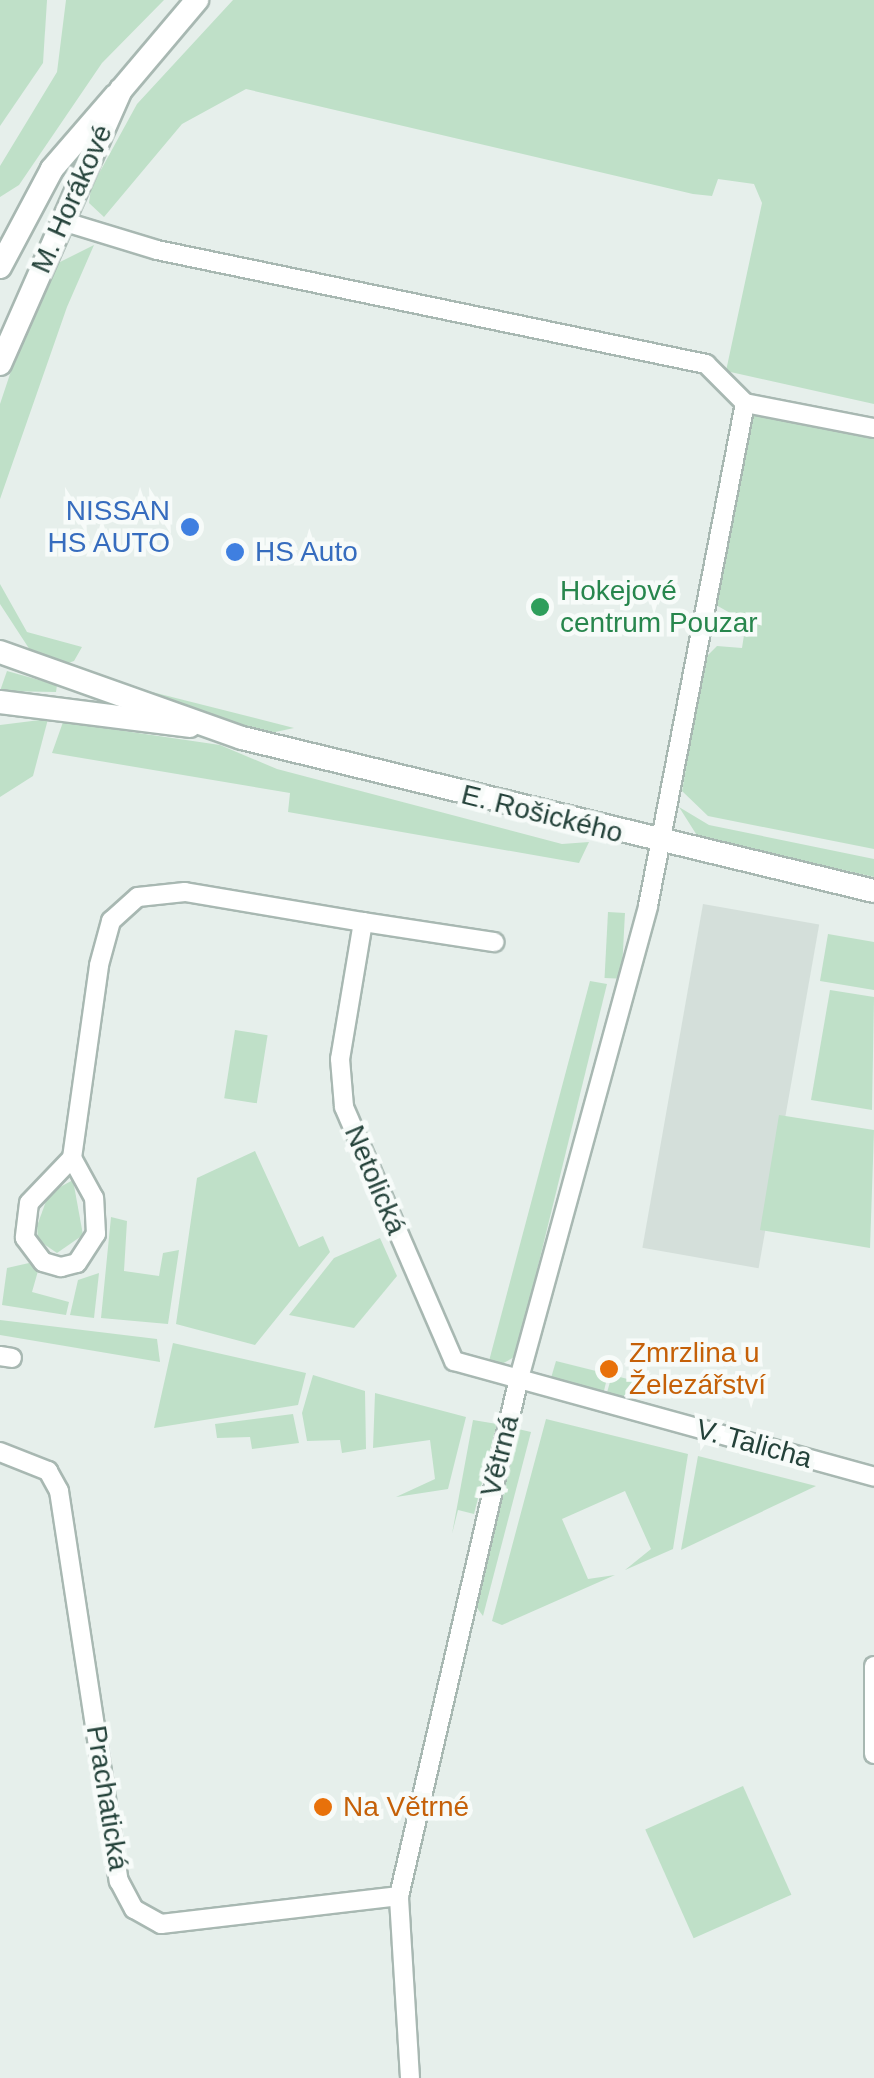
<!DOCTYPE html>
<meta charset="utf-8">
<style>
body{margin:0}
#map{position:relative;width:874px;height:2078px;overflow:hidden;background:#e6efeb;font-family:Arial,sans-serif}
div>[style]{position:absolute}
.built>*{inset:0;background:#d4dfda;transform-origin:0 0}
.green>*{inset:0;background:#bfe0c8;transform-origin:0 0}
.roads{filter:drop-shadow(2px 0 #a8b8b2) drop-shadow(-2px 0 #a8b8b2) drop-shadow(0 2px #a8b8b2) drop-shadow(0 -2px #a8b8b2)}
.minor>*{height:18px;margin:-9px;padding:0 9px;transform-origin:9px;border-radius:9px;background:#fff}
.tertiary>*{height:22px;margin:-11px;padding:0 11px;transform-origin:11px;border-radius:11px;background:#fff}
.dots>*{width:28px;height:28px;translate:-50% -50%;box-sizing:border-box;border:5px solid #f7fbf9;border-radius:50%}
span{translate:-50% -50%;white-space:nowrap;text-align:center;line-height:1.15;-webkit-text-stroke:9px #f7fbf9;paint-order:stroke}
.street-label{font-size:28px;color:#24423a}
.shop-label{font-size:28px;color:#366cbe}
.right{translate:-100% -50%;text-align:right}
.left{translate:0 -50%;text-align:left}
.leisure-label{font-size:28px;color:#27864d}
.food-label{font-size:28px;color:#c56008}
</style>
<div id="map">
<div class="built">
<i style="left:703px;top:904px;width:118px;height:349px;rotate:10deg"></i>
</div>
<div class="green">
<i style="clip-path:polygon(0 0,47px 0,43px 63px,0 126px)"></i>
<i style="clip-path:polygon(66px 0,164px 0,102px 63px,19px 185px,0 197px,0 166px,57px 72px)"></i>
<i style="clip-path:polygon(233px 0,874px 0,874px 404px,726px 371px,762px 203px,754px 184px,718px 179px,712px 196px,693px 194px,246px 89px,182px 124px,104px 217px,89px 203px,91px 188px,137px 104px)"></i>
<i style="clip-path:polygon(94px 245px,67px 307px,0 499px,0 404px,15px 359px,56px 264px)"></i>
<i style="clip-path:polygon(760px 412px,874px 436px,874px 849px,708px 816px,682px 791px,705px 658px,717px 646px,742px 648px,746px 622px,716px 605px,712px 589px,747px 418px)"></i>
<i style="clip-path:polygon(0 584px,27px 632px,82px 647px,74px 661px,60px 666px,30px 650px,0 604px)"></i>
<i style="clip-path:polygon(7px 671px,57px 685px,56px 692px,0 691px)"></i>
<i style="clip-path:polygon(139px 690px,144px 690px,294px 728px,266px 734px)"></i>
<i style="clip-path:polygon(48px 719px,33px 776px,0 797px,0 725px)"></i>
<i style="clip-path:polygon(63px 722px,220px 745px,277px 769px,562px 844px,589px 842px,579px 863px,288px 812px,290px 793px,52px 753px)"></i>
<i style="clip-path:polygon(679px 807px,709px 825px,874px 859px,874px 877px,698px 837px)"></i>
<i style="left:608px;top:912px;width:17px;height:66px;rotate:3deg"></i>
<i style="clip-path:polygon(828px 934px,874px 942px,874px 990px,820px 981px)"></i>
<i style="clip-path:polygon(590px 981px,607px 984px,516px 1356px,500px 1365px,489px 1361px)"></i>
<i style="clip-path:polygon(830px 990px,874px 997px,872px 1110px,811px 1100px)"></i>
<i style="left:235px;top:1030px;width:33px;height:69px;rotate:9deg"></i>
<i style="clip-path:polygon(779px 1115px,874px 1130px,870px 1248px,760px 1230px)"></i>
<i style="clip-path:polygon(255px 1151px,299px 1247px,323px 1236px,330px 1252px,255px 1345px,176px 1324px,197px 1178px)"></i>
<i style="clip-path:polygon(73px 1180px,83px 1235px,57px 1253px,38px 1240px,37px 1226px,49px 1193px)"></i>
<i style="clip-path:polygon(111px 1217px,127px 1221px,124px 1271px,159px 1276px,163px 1253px,179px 1250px,168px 1324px,101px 1318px)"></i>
<i style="clip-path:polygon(380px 1238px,397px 1276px,354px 1328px,289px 1315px,334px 1258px)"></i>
<i style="clip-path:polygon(29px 1263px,38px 1271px,32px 1292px,69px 1302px,66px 1315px,2px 1305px,7px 1268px)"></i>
<i style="clip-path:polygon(99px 1273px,94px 1318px,70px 1315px,78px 1280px)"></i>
<i style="clip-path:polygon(0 1320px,157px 1339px,160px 1362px,0 1335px)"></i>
<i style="clip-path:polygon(173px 1343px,306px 1373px,298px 1405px,154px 1428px)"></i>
<i style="clip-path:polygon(556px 1361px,608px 1374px,603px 1395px,551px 1378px)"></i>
<i style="clip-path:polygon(313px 1375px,365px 1391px,366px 1449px,342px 1453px,340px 1440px,307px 1441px,302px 1413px)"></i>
<i style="clip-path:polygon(612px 1375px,651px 1385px,631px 1400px,606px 1396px)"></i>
<i style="clip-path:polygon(375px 1393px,466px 1417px,448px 1489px,396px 1497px,435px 1479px,430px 1440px,373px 1448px)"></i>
<i style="clip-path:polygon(293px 1414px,299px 1443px,252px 1449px,250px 1437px,217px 1438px,215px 1424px)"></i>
<i style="clip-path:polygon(546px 1419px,688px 1454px,673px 1549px,625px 1570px,651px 1549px,625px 1491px,562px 1519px,588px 1579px,615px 1575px,502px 1625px,492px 1621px)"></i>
<i style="clip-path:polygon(473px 1420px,497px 1424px,474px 1514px,458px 1510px,452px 1534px)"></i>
<i style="clip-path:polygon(518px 1429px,531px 1432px,483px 1616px,474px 1604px)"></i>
<i style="clip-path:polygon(698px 1456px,816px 1486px,681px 1550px)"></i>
<i style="left:743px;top:1786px;width:119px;height:107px;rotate:66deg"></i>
</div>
<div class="roads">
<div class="minor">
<i style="left:62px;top:221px;width:99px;rotate:17deg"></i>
<i style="left:157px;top:250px;width:561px;rotate:11.73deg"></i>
<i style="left:706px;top:364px;width:55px;rotate:45deg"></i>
<i style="left:745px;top:403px;width:131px;rotate:11deg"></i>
<i style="left:363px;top:922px;width:133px;rotate:8.7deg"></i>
<i style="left:72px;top:1158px;width:62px;rotate:133.7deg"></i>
<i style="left:29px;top:1203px;width:35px;rotate:97deg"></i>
<i style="left:25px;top:1238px;width:30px;rotate:53deg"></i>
<i style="left:43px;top:1262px;width:19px;rotate:16deg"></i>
<i style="left:61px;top:1267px;width:16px;rotate:-14deg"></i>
<i style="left:77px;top:1263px;width:35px;rotate:-57deg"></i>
<i style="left:96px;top:1234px;width:36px;rotate:-93deg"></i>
<i style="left:94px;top:1198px;width:46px;rotate:-118.8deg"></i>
<i style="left:72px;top:1158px;width:195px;rotate:-82deg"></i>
<i style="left:99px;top:965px;width:46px;rotate:-74.7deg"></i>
<i style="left:111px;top:921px;width:36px;rotate:-42deg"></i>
<i style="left:138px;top:897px;width:47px;rotate:-6.1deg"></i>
<i style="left:185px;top:892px;width:181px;rotate:9.6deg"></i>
<i style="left:363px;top:922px;width:139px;rotate:99.5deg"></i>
<i style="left:340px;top:1059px;width:48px;rotate:85.2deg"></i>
<i style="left:344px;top:1107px;width:277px;rotate:66.6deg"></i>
<i style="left:454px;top:1361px;width:436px;rotate:15.4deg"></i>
<i style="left:0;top:1356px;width:12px;rotate:9deg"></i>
<i style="left:0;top:1452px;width:52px;rotate:21.6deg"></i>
<i style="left:48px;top:1471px;width:23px;rotate:61deg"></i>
<i style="left:59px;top:1491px;width:395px;rotate:81.3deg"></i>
<i style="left:119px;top:1881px;width:32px;rotate:62deg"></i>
<i style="left:134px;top:1909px;width:31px;rotate:29deg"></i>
<i style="left:161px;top:1924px;width:240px;rotate:-6.7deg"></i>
<i style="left:874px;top:1666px;width:88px;rotate:90deg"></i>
<i style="left:410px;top:2078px;width:182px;rotate:-93.5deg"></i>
<i style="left:399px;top:1896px;width:528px;rotate:-76.96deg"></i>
<i style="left:518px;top:1382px;width:493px;rotate:-74.7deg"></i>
<i style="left:648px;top:906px;width:512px;rotate:-79.08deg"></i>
</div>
<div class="tertiary">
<i style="left:0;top:267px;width:111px;rotate:-62deg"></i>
<i style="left:52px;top:169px;width:96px;rotate:-49.2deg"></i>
<i style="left:0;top:364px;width:300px;rotate:-66.2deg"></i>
<i style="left:121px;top:90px;width:118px;rotate:-49.8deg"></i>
<i style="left:0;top:652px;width:257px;rotate:19.6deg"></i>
<i style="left:242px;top:738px;width:650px;rotate:13.61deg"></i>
<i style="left:0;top:702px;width:191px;rotate:7.2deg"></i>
</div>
</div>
<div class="dots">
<i style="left:190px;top:527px;background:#3f7fe0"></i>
<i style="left:235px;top:552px;background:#3f7fe0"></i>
<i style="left:540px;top:607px;background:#2e9e5b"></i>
<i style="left:609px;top:1369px;background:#e8710a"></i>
<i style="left:323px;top:1807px;background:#e8710a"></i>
</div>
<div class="street-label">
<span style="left:72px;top:199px;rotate:-66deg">M. Horákové</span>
<span style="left:542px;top:814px;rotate:14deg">E. Rošického</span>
<span style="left:375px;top:1180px;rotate:67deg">Netolická</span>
<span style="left:754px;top:1444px;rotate:15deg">V. Talicha</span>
<span style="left:500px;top:1456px;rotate:-76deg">Větrná</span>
<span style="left:107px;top:1798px;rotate:81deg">Prachatická</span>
</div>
<div class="shop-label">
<span class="right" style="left:170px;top:527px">NISSAN<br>HS AUTO</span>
<span class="left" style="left:255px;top:552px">HS Auto</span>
</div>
<div class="leisure-label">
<span class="left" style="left:560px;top:607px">Hokejové<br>centrum Pouzar</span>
</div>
<div class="food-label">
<span class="left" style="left:629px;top:1369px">Zmrzlina u<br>Železářství</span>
<span class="left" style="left:343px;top:1807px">Na Větrné</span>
</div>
</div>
